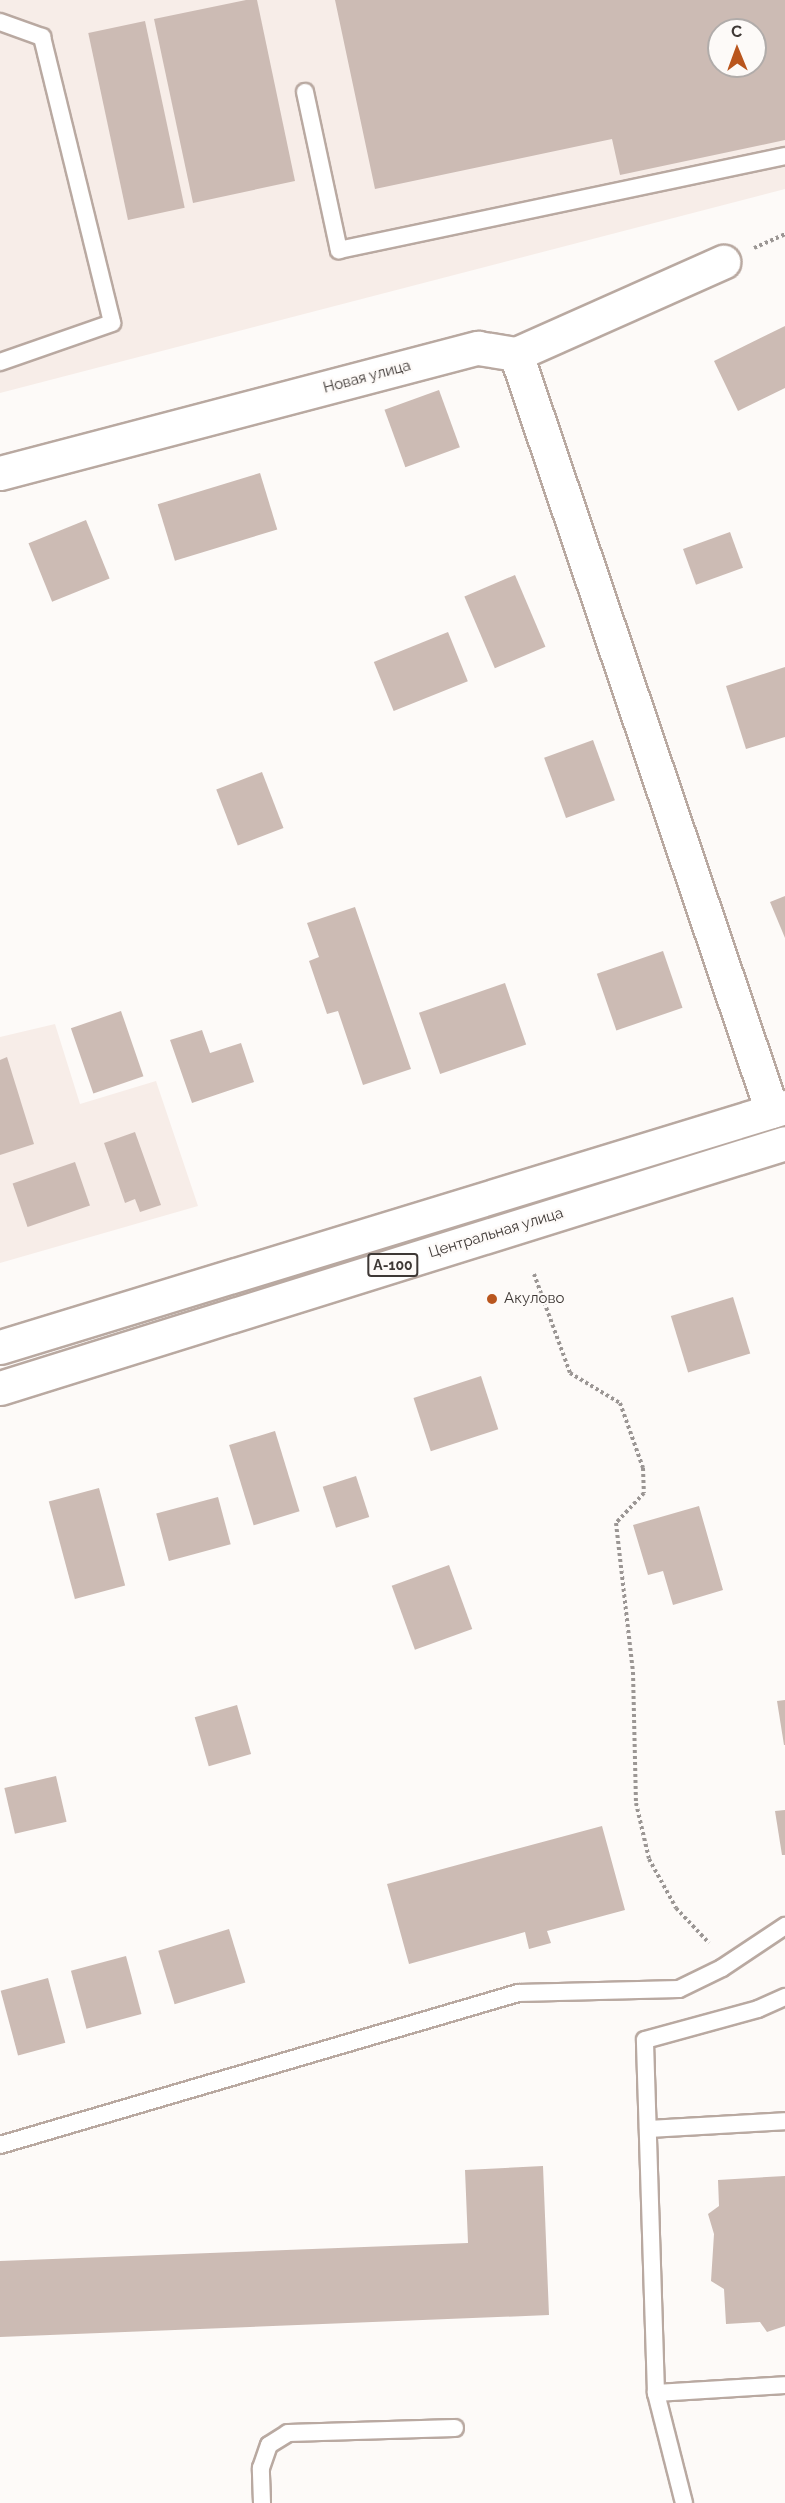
<!DOCTYPE html>
<meta charset="utf-8">
<style>
body{margin:0}
#map{position:relative;width:785px;height:2503px;overflow:hidden;background:#fdfaf8;font-family:Raleway,sans-serif}
div>[style]{position:absolute}
.built>*{inset:0;background:#f7ede8}
.building>*{inset:0;background:#ccbbb4;transform-origin:0 0}
.path>*{height:4px;margin-top:-2px;transform-origin:0;background:repeating-linear-gradient(90deg,#9b9694 0 3px,transparent 0 6px)}
.roads{filter:drop-shadow(2px 0 #b9a9a1) drop-shadow(-2px 0 #b9a9a1) drop-shadow(0 2px #b9a9a1) drop-shadow(0 -2px #b9a9a1)}
.service>*{height:16px;margin:-8px;padding:0 8px;transform-origin:8px;border-radius:8px;background:#fff}
.minor>*{height:33px;margin:-16.5px;padding:0 16.5px;transform-origin:16.5px;border-radius:16.5px;background:#fff}
.primary>*{height:33px;margin:-16.5px;padding:0 16.5px;transform-origin:16.5px;border-radius:16.5px;background:#fff}
.dots>*{width:16px;height:16px;translate:-50% -50%;box-sizing:border-box;border:3px solid #fdfaf8;border-radius:50%}
span{translate:-50% -50%;white-space:nowrap;text-align:center;line-height:1.15;-webkit-text-stroke:4.5px #fdfaf8;paint-order:stroke}
.shield-label span{padding:2px 4px;background:#fdfaf8;border:2px solid;border-radius:4px;-webkit-text-stroke-width:0}
.shield-label{font-size:14px;color:#3e3835;font-weight:700}
.street-label{font-size:15px;color:#3e3835}
.poi-label{font-size:15px;color:#3e3835}
.left{translate:0 -50%;text-align:left}
.north{position:absolute;left:707px;top:18px;width:60px;height:60px;box-sizing:border-box;background:#fdfaf8;border:2px solid #b1acaa;border-radius:50%;rotate:359deg;font-size:16px;font-weight:700;line-height:24px;text-align:center;color:#3e3835}
.north::after{content:'';display:block;margin:auto;width:21px;height:27px;background:#b9561e;clip-path:polygon(50% 0,100% 100%,50% 72%,0 100%)}
</style>
<div id="map">
<div class="built">
<i style="clip-path:polygon(evenodd,0 0,785px 0,785px 189px,0 393px,0 0,719px 30px,755px 30px,755px 66px,719px 66px,719px 30px)"></i>
<i style="clip-path:polygon(55px 1024px,80px 1104px,156px 1081px,198px 1206px,0 1263px,0 1037px)"></i>
</div>
<div class="building">
<i style="clip-path:polygon(246px 0,257px 0,295px 181px,193px 203px,154px 19px)"></i>
<i style="clip-path:polygon(evenodd,335px 0,785px 0,785px 140px,620px 175px,612px 139px,375px 189px,335px 0,719px 30px,755px 30px,755px 66px,719px 66px,719px 30px)"></i>
<i style="left:145px;top:21px;width:191px;height:58px;rotate:78deg"></i>
<i style="clip-path:polygon(785px 326px,785px 388px,738px 411px,714px 361px)"></i>
<i style="left:439px;top:390px;width:61px;height:58px;rotate:70deg"></i>
<i style="left:260px;top:473px;width:59px;height:107px;rotate:73deg"></i>
<i style="left:86px;top:520px;width:63px;height:62px;rotate:68deg"></i>
<i style="left:730px;top:532px;width:38px;height:50px;rotate:70deg"></i>
<i style="left:515px;top:575px;width:78px;height:55px;rotate:67deg"></i>
<i style="left:448px;top:632px;width:53px;height:80px;rotate:68deg"></i>
<i style="clip-path:polygon(785px 667px,785px 737px,746px 749px,726px 686px)"></i>
<i style="left:593px;top:740px;width:64px;height:52px;rotate:70deg"></i>
<i style="left:262px;top:772px;width:60px;height:49px;rotate:69deg"></i>
<i style="clip-path:polygon(785px 896px,785px 938px,770px 902px)"></i>
<i style="clip-path:polygon(355px 907px,411px 1069px,363px 1085px,338px 1011px,327px 1014px,309px 961px,319px 957px,307px 923px)"></i>
<i style="left:663px;top:951px;width:60px;height:70px;rotate:71deg"></i>
<i style="left:505px;top:983px;width:65px;height:91px;rotate:71deg"></i>
<i style="left:121px;top:1011px;width:69px;height:53px;rotate:71deg"></i>
<i style="clip-path:polygon(202px 1030px,210px 1053px,241px 1043px,254px 1082px,192px 1103px,170px 1040px)"></i>
<i style="clip-path:polygon(7px 1057px,34px 1144px,0 1155px,0 1060px)"></i>
<i style="clip-path:polygon(135px 1132px,161px 1205px,140px 1212px,135px 1199px,125px 1203px,104px 1143px)"></i>
<i style="left:75px;top:1162px;width:46px;height:66px;rotate:71deg"></i>
<i style="left:733px;top:1297px;width:59px;height:65px;rotate:73deg"></i>
<i style="left:481px;top:1376px;width:56px;height:71px;rotate:72deg"></i>
<i style="left:275px;top:1431px;width:84px;height:48px;rotate:73deg"></i>
<i style="left:356px;top:1476px;width:43px;height:35px;rotate:72deg"></i>
<i style="left:99px;top:1488px;width:101px;height:52px;rotate:75deg"></i>
<i style="left:218px;top:1497px;width:49px;height:64px;rotate:75deg"></i>
<i style="clip-path:polygon(699px 1506px,723px 1590px,673px 1605px,663px 1571px,648px 1575px,633px 1525px)"></i>
<i style="left:449px;top:1565px;width:68px;height:61px;rotate:70deg"></i>
<i style="clip-path:polygon(785px 1700px,785px 1745px,784px 1745px,777px 1701px)"></i>
<i style="left:237px;top:1705px;width:51px;height:44px;rotate:74deg"></i>
<i style="left:56px;top:1776px;width:47px;height:53px;rotate:77deg"></i>
<i style="clip-path:polygon(785px 1810px,785px 1855px,782px 1855px,775px 1811px)"></i>
<i style="clip-path:polygon(602px 1826px,625px 1910px,547px 1931px,551px 1943px,529px 1949px,525px 1932px,409px 1964px,387px 1884px)"></i>
<i style="left:229px;top:1929px;width:56px;height:74px;rotate:73deg"></i>
<i style="left:126px;top:1956px;width:60px;height:57px;rotate:75deg"></i>
<i style="left:48px;top:1978px;width:67px;height:49px;rotate:75deg"></i>
<i style="clip-path:polygon(543px 2166px,549px 2315px,0 2337px,0 2261px,468px 2243px,465px 2170px)"></i>
<i style="clip-path:polygon(785px 2176px,785px 2326px,767px 2332px,760px 2322px,726px 2324px,724px 2289px,711px 2281px,714px 2234px,708px 2214px,719px 2206px,718px 2180px)"></i>
</div>
<div class="path">
<i style="left:754px;top:248px;width:34px;rotate:-24deg"></i>
<i style="left:534px;top:1274px;width:105px;rotate:70deg"></i>
<i style="left:570px;top:1373px;width:58px;rotate:31deg"></i>
<i style="left:620px;top:1403px;width:69px;rotate:70.5deg"></i>
<i style="left:643px;top:1468px;width:25px;rotate:88deg"></i>
<i style="left:644px;top:1493px;width:41px;rotate:133deg"></i>
<i style="left:616px;top:1523px;width:150px;rotate:83.5deg"></i>
<i style="left:633px;top:1672px;width:131px;rotate:88.7deg"></i>
<i style="left:636px;top:1803px;width:57px;rotate:76.9deg"></i>
<i style="left:649px;top:1859px;width:56px;rotate:61.1deg"></i>
<i style="left:676px;top:1908px;width:48px;rotate:46.7deg"></i>
</div>
<div class="roads">
<div class="service">
<i style="left:0;top:22px;width:45px;rotate:19.7deg"></i>
<i style="left:42px;top:37px;width:294px;rotate:76.2deg"></i>
<i style="left:112px;top:323px;width:119px;rotate:160.8deg"></i>
<i style="left:305px;top:92px;width:162px;rotate:77.9deg"></i>
<i style="left:339px;top:250px;width:456px;rotate:-11.9deg"></i>
<i style="left:648px;top:2129px;width:137px;rotate:-3.3deg"></i>
<i style="left:0;top:2145px;width:540px;rotate:-16.35deg"></i>
<i style="left:518px;top:1993px;width:161px;rotate:-1.4deg"></i>
<i style="left:679px;top:1989px;width:48px;rotate:-26deg"></i>
<i style="left:722px;top:1968px;width:76px;rotate:-33.7deg"></i>
<i style="left:656px;top:2393px;width:129px;rotate:-3.5deg"></i>
<i style="left:262px;top:2503px;width:35px;rotate:-92deg"></i>
<i style="left:261px;top:2468px;width:24px;rotate:-71deg"></i>
<i style="left:269px;top:2445px;width:22px;rotate:-32deg"></i>
<i style="left:288px;top:2433px;width:167px;rotate:-1.7deg"></i>
<i style="left:684px;top:2503px;width:114px;rotate:-104.3deg"></i>
<i style="left:656px;top:2393px;width:353px;rotate:-91.8deg"></i>
<i style="left:645px;top:2040px;width:117px;rotate:-15.3deg"></i>
<i style="left:758px;top:2009px;width:30px;rotate:-24deg"></i>
</div>
<div class="minor">
<i style="left:516px;top:354px;width:799px;rotate:71.32deg"></i>
<i style="left:0;top:473px;width:494px;rotate:-14.7deg"></i>
<i style="left:478px;top:348px;width:38px;rotate:9deg"></i>
<i style="left:516px;top:354px;width:227px;rotate:-24deg"></i>
</div>
<div class="primary">
<i style="left:0;top:1347px;width:821px;rotate:-17deg"></i>
<i style="left:0;top:1388px;width:822px;rotate:-17.33deg"></i>
</div>
</div>
<div class="dots">
<i style="left:492px;top:1299px;background:#b9561e"></i>
</div>
<div class="shield-label">
<span style="left:393px;top:1265px">А-100</span>
</div>
<div class="street-label">
<span style="left:367px;top:377px;rotate:-15deg">Новая улица</span>
<span style="left:496px;top:1233px;rotate:-17deg">Центральная улица</span>
</div>
<div class="poi-label">
<span class="left" style="left:504px;top:1299px">Акулово</span>
</div>
<div class="north">С</div>
</div>
